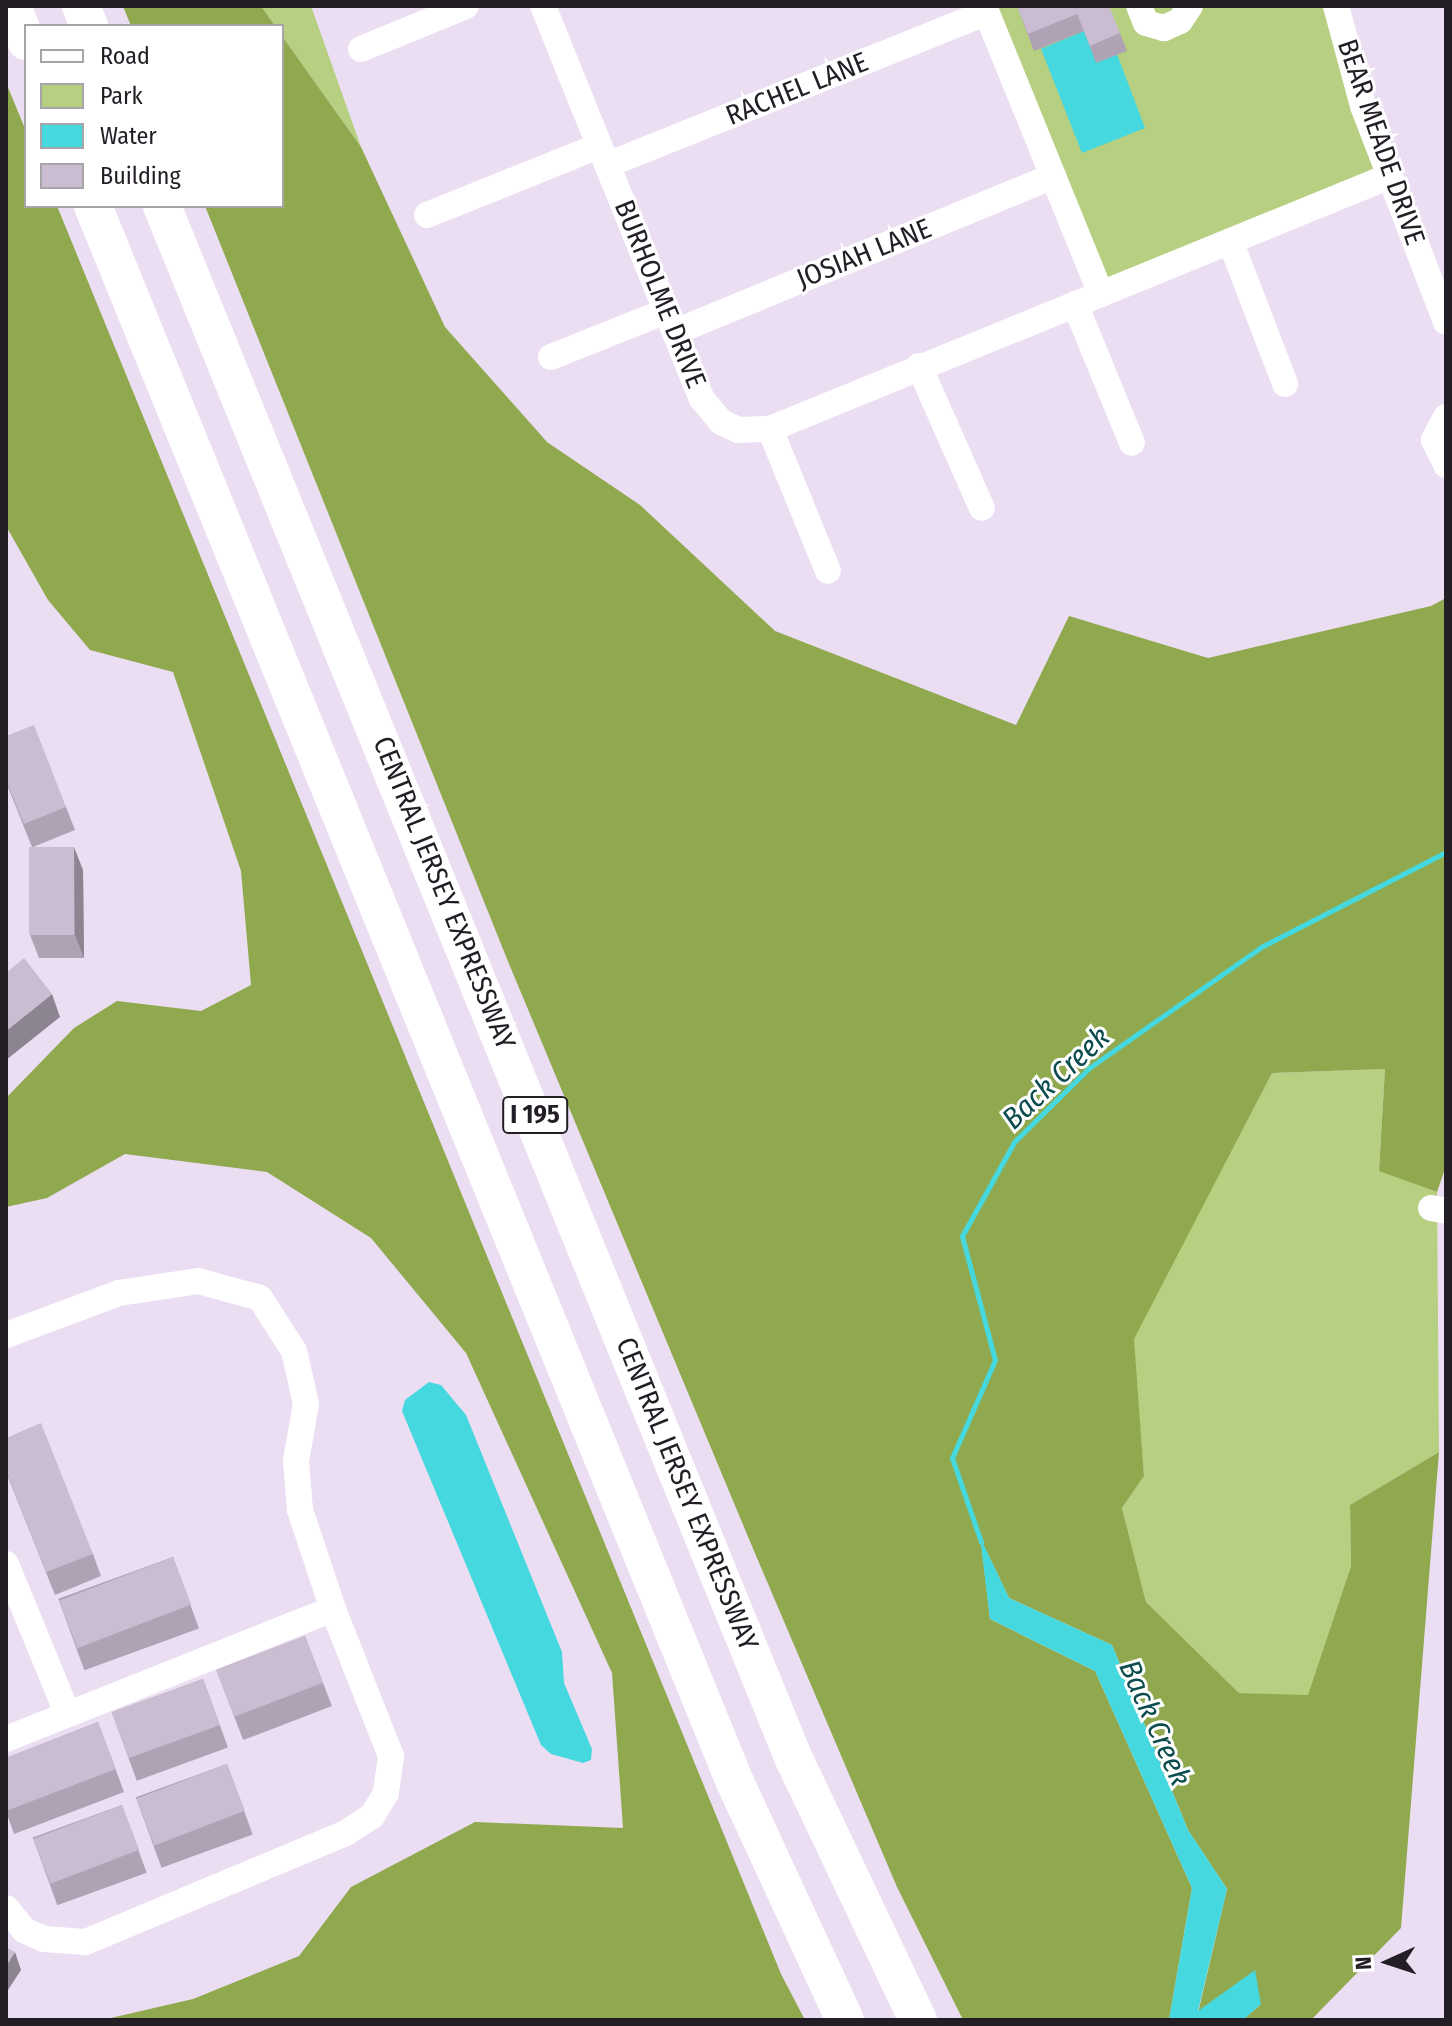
<!DOCTYPE html>
<style>
body{margin:0}
#map{position:relative;width:1452px;height:2026px;overflow:hidden;background:#ebddf2;font-family:"Fira Sans Condensed",sans-serif}
div>[style]{position:absolute}
.green>*{inset:0;background:#b7cf81}
.forest>*{inset:0;background:#90a94f}
.water>*{inset:0;background:#46d8df}
.stream>*{height:5px;margin:-2.5px;padding:0 2.5px;transform-origin:2.5px;border-radius:2.5px;background:#46d8df}
.minor>*{height:26px;margin:-13px;padding:0 13px;transform-origin:13px;border-radius:13px;background:#fff}
.highway>*{height:38px;margin:-19px;padding:0 19px;transform-origin:19px;border-radius:19px;background:#fff}
.wall>*{inset:0;background:#aea2b4;transform-origin:0 0}
.shaded-wall>*{inset:0;background:#8d8492}
.building>*{inset:0;background:#cabcd1;transform-origin:0 0}
span{translate:-50% -50%;white-space:nowrap;text-align:center;line-height:1.15;-webkit-text-stroke:6px #fff;paint-order:stroke}
.shield-label span{padding:2px 6px;background:#fff;border:2px solid;border-radius:6px;-webkit-text-stroke-width:0}
.shield-label{font-size:26px;color:#231e26;font-weight:700}
.street-label{font-size:28px;color:#231e26}
.water-label{font-size:30px;color:#0c4c4f;font-style:italic}
.frame{position:absolute;inset:0;border:8px solid #231e26;pointer-events:none}
.legend{position:absolute;left:24px;top:24px;width:260px;height:184px;box-sizing:border-box;background:#fff;border:2px solid #a7a5a8;margin:0;padding:10px 14px;list-style:none;font-size:24px;color:#231e26}
.legend li{display:flex;align-items:center;gap:16px;height:40px}
.legend b{width:40px;border:2px solid #a7a5a8}
.north{position:absolute;left:1348px;top:1922px;width:80px;height:80px;-webkit-text-stroke:6px #fff;paint-order:stroke;rotate:267deg;font-size:22px;font-weight:700;line-height:32px;text-align:center;color:#231e26}
.north::after{content:'';display:block;margin:auto;width:28px;height:36px;background:#231e26;clip-path:polygon(50% 0,100% 100%,50% 72%,0 100%)}
</style>
<div id="map">
<div class="green">
<i style="clip-path:polygon(261px 6px,311px 6px,361px 147px,282px 36px,282px 26px,275px 26px)"></i>
<i style="clip-path:polygon(983px 6px,1344px 6px,1390px 176px,1101px 294px)"></i>
<i style="clip-path:polygon(1385px 1069px,1379px 1170px,1437px 1192px,1439px 1452px,1350px 1505px,1351px 1566px,1308px 1696px,1239px 1693px,1146px 1602px,1122px 1508px,1144px 1476px,1133px 1339px,1272px 1073px)"></i>
</div>
<div class="forest">
<i style="clip-path:polygon(123px 6px,261px 6px,275px 26px,131px 26px)"></i>
<i style="clip-path:polygon(282px 36px,361px 147px,445px 327px,547px 442px,640px 505px,775px 631px,1016px 725px,1069px 616px,1208px 658px,1431px 606px,1446px 598px,1446px 1166px,1437px 1192px,1379px 1171px,1385px 1069px,1272px 1073px,1134px 1339px,1144px 1476px,1122px 1508px,1146px 1602px,1239px 1693px,1308px 1695px,1351px 1566px,1350px 1505px,1439px 1452px,1401px 1928px,1311px 2020px,1243px 2020px,1261px 2004px,1198px 2013px,1227px 1889px,1188px 1830px,1112px 1645px,1009px 1598px,981px 1540px,990px 1619px,1095px 1671px,1192px 1888px,1169px 2020px,963px 2020px,897px 1887px,754px 1551px,507px 959px,205px 206px,282px 206px)"></i>
<i style="clip-path:polygon(7px 85px,26px 131px,26px 206px,57px 206px,781px 1974px,805px 2020px,102px 2020px,193px 1999px,299px 1956px,351px 1887px,475px 1822px,623px 1828px,612px 1673px,466px 1353px,371px 1238px,267px 1172px,125px 1154px,47px 1198px,6px 1207px,6px 1098px,74px 1028px,117px 1001px,201px 1011px,251px 985px,241px 871px,173px 672px,90px 650px,48px 600px,6px 526px)"></i>
</div>
<div class="water">
<i style="clip-path:polygon(1084px 31px,1117px 54px,1145px 128px,1082px 153px,1041px 49px)"></i>
<i style="clip-path:polygon(429px 1382px,441px 1385px,466px 1415px,562px 1652px,564px 1683px,592px 1749px,591px 1760px,583px 1763px,551px 1754px,541px 1745px,402px 1411px,405px 1400px)"></i>
<i style="clip-path:polygon(980px 1537px,1009px 1598px,1112px 1645px,1188px 1830px,1227px 1889px,1198px 2011px,1255px 1970px,1261px 2004px,1243px 2020px,1169px 2020px,1192px 1888px,1095px 1671px,990px 1619px)"></i>
</div>
<div class="stream">
<i style="left:981px;top:1542px;width:89px;rotate:-109deg"></i>
<i style="left:952px;top:1458px;width:107px;rotate:-66.3deg"></i>
<i style="left:995px;top:1360px;width:128px;rotate:-104.9deg"></i>
<i style="left:962px;top:1236px;width:107px;rotate:-61deg"></i>
<i style="left:1014px;top:1142px;width:105px;rotate:-44.6deg"></i>
<i style="left:1089px;top:1068px;width:210px;rotate:-35.1deg"></i>
<i style="left:1261px;top:947px;width:208px;rotate:-27.2deg"></i>
</div>
<div class="minor">
<i style="left:543px;top:6px;width:424px;rotate:68deg"></i>
<i style="left:702px;top:399px;width:30px;rotate:50deg"></i>
<i style="left:721px;top:422px;width:19px;rotate:25deg"></i>
<i style="left:738px;top:430px;width:32px;rotate:-2deg"></i>
<i style="left:770px;top:429px;width:670px;rotate:-22.2deg"></i>
<i style="left:984px;top:6px;width:311px;rotate:67.9deg"></i>
<i style="left:1139px;top:6px;width:18px;rotate:68deg"></i>
<i style="left:1146px;top:23px;width:19px;rotate:16deg"></i>
<i style="left:1164px;top:28px;width:17px;rotate:-24deg"></i>
<i style="left:1180px;top:21px;width:18px;rotate:-56deg"></i>
<i style="left:1336px;top:6px;width:104px;rotate:74.9deg"></i>
<i style="left:1363px;top:106px;width:231px;rotate:69deg"></i>
<i style="left:361px;top:49px;width:113px;rotate:-22.3deg"></i>
<i style="left:607px;top:165px;width:408px;rotate:-21.9deg"></i>
<i style="left:427px;top:215px;width:185px;rotate:-21.9deg"></i>
<i style="left:1231px;top:243px;width:151px;rotate:69deg"></i>
<i style="left:1075px;top:304px;width:150px;rotate:67.7deg"></i>
<i style="left:675px;top:332px;width:409px;rotate:-22.4deg"></i>
<i style="left:551px;top:357px;width:124px;rotate:-21.8deg"></i>
<i style="left:919px;top:366px;width:155px;rotate:66.1deg"></i>
<i style="left:1446px;top:417px;width:26px;rotate:118deg"></i>
<i style="left:1434px;top:440px;width:28px;rotate:64deg"></i>
<i style="left:770px;top:429px;width:153px;rotate:67.8deg"></i>
<i style="left:1431px;top:1208px;width:15px;rotate:11deg"></i>
<i style="left:6px;top:1335px;width:121px;rotate:-20.4deg"></i>
<i style="left:119px;top:1293px;width:80px;rotate:-8.6deg"></i>
<i style="left:198px;top:1281px;width:64px;rotate:15.3deg"></i>
<i style="left:260px;top:1298px;width:63px;rotate:57.3deg"></i>
<i style="left:294px;top:1351px;width:54px;rotate:77.2deg"></i>
<i style="left:306px;top:1404px;width:58px;rotate:100deg"></i>
<i style="left:296px;top:1461px;width:49px;rotate:85.3deg"></i>
<i style="left:300px;top:1510px;width:104px;rotate:71.6deg"></i>
<i style="left:6px;top:1564px;width:161px;rotate:67.7deg"></i>
<i style="left:6px;top:1739px;width:352px;rotate:-21.7deg"></i>
<i style="left:333px;top:1609px;width:158px;rotate:68.5deg"></i>
<i style="left:391px;top:1756px;width:37px;rotate:98deg"></i>
<i style="left:386px;top:1793px;width:27px;rotate:121deg"></i>
<i style="left:372px;top:1816px;width:31px;rotate:147deg"></i>
<i style="left:346px;top:1833px;width:283px;rotate:157.3deg"></i>
<i style="left:85px;top:1942px;width:41px;rotate:-175.8deg"></i>
<i style="left:44px;top:1939px;width:22px;rotate:-156deg"></i>
<i style="left:24px;top:1930px;width:28px;rotate:-129deg"></i>
</div>
<div class="highway">
<i style="left:12px;top:6px;width:38px;rotate:68deg"></i>
<i style="left:81px;top:6px;width:22px;rotate:68deg"></i>
<i style="left:93px;top:206px;width:1702px;rotate:67.84deg"></i>
<i style="left:735px;top:1782px;width:262px;rotate:65.2deg"></i>
<i style="left:162px;top:206px;width:1677px;rotate:67.86deg"></i>
<i style="left:794px;top:1759px;width:289px;rotate:64.6deg"></i>
</div>
<div class="wall">
<i style="clip-path:polygon(1017px 6px,1096px 6px,1120px 33px,1127px 51px,1096px 63px,1084px 31px,1034px 51px)"></i>
<i style="clip-path:polygon(6px 736px,66px 807px,75px 830px,33px 847px,83px 870px,84px 958px,39px 958px,30px 935px,32px 847px,6px 782px)"></i>
<i style="clip-path:polygon(6px 1438px,93px 1554px,101px 1576px,55px 1595px,6px 1472px)"></i>
<i style="left:173px;top:1557px;width:76px;height:122px;rotate:70deg"></i>
<i style="left:305px;top:1636px;width:75px;height:95px;rotate:69deg"></i>
<i style="left:203px;top:1679px;width:73px;height:97px;rotate:70deg"></i>
<i style="clip-path:polygon(98px 1722px,124px 1792px,14px 1834px,6px 1811px,6px 1758px)"></i>
<i style="left:227px;top:1764px;width:75px;height:97px;rotate:70deg"></i>
<i style="left:122px;top:1805px;width:72px;height:95px;rotate:70deg"></i>
</div>
<div class="shaded-wall">
<i style="clip-path:polygon(74px 847px,83px 870px,84px 958px,75px 935px)"></i>
<i style="clip-path:polygon(52px 994px,60px 1017px,6px 1060px,6px 1031px)"></i>
<i style="clip-path:polygon(15px 1952px,21px 1970px,6px 1993px,6px 1966px)"></i>
</div>
<div class="building">
<i style="clip-path:polygon(1017px 6px,1096px 6px,1097px 8px,1101px 6px,1109px 6px,1120px 33px,1090px 46px,1077px 14px,1028px 34px)"></i>
<i style="clip-path:polygon(34px 725px,66px 807px,24px 824px,6px 780px,6px 736px)"></i>
<i style="left:29px;top:847px;width:45px;height:88px"></i>
<i style="clip-path:polygon(24px 958px,52px 994px,6px 1031px,6px 973px)"></i>
<i style="clip-path:polygon(41px 1423px,93px 1554px,46px 1572px,6px 1471px,6px 1438px)"></i>
<i style="left:173px;top:1557px;width:51px;height:122px;rotate:69deg"></i>
<i style="left:305px;top:1636px;width:50px;height:95px;rotate:69deg"></i>
<i style="left:203px;top:1679px;width:49px;height:97px;rotate:70deg"></i>
<i style="clip-path:polygon(98px 1722px,116px 1769px,6px 1811px,6px 1758px)"></i>
<i style="left:227px;top:1764px;width:50px;height:97px;rotate:69deg"></i>
<i style="left:122px;top:1805px;width:48px;height:95px;rotate:69deg"></i>
<i style="clip-path:polygon(6px 1947px,15px 1952px,6px 1966px)"></i>
</div>
<div class="shield-label">
<span style="left:535px;top:1115px">I 195</span>
</div>
<div class="street-label">
<span style="left:797px;top:89px;rotate:-22deg">RACHEL LANE</span>
<span style="left:1381px;top:142px;rotate:71deg">BEAR MEADE DRIVE</span>
<span style="left:864px;top:254px;rotate:-22deg">JOSIAH LANE</span>
<span style="left:660px;top:294px;rotate:68deg">BURHOLME DRIVE</span>
<span style="left:444px;top:893px;rotate:68deg">CENTRAL JERSEY EXPRESSWAY</span>
<span style="left:687px;top:1494px;rotate:68deg">CENTRAL JERSEY EXPRESSWAY</span>
</div>
<div class="water-label">
<span style="left:1056px;top:1078px;rotate:-43deg">Back Creek</span>
<span style="left:1155px;top:1723px;rotate:66deg">Back Creek</span>
</div>
<div class="frame"></div>
<ul class="legend">
<li><b style="height:10px;background:#fff"></b>Road</li>
<li><b style="height:22px;background:#b7cf81"></b>Park</li>
<li><b style="height:22px;background:#46d8df"></b>Water</li>
<li><b style="height:22px;background:#cabcd1"></b>Building</li>
</ul>
<div class="north">N</div>
</div>
